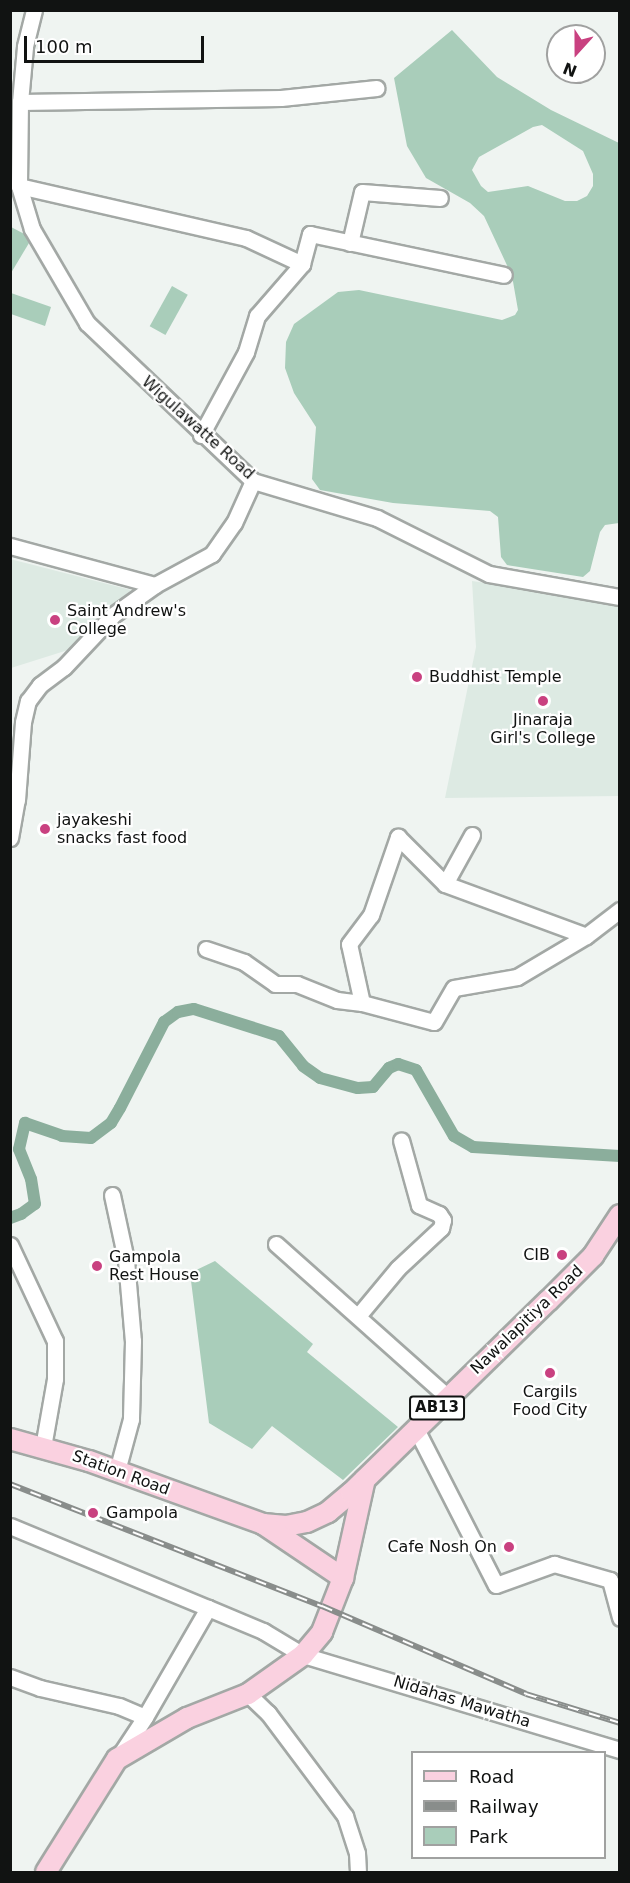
<!DOCTYPE html>
<style>
body{margin:0}
#map{position:relative;width:630px;height:1883px;overflow:hidden;background:#eff4f1;font-family:"DejaVu Sans",sans-serif}
div>[style]{position:absolute}
.built>*{inset:0;background:#ddeae3}
.green>*{inset:0;background:#a9cdba;transform-origin:0 0}
.canal>*{height:12px;margin:-6px;padding:0 6px;transform-origin:6px;border-radius:6px;background:#8bae9c}
.roads{filter:drop-shadow(2px 0 #a3a8a5) drop-shadow(-2px 0 #a3a8a5) drop-shadow(0 2px #a3a8a5) drop-shadow(0 -2px #a3a8a5)}
.minor>*{height:15px;margin:-7.5px;padding:0 7.5px;transform-origin:7.5px;border-radius:7.5px;background:#fff}
.major>*{height:20px;margin:-10px;padding:0 10px;transform-origin:10px;border-radius:10px;background:#fad1e0}
.rail>*{height:6px;margin-top:-3px;transform-origin:0;background:repeating-linear-gradient(90deg,#fff 0 11px,#898d8b 0 22px);box-sizing:border-box;border-block:2px solid #898d8b}
.dots>*{width:16px;height:16px;translate:-50% -50%;box-sizing:border-box;border:3px solid #fff;border-radius:50%}
span{translate:-50% -50%;white-space:nowrap;text-align:center;line-height:1.15;-webkit-text-stroke:4.5px #fff;paint-order:stroke}
.shield-label span{padding:2px 4px;background:#fff;border:2px solid;border-radius:4px;-webkit-text-stroke-width:0}
.shield-label{font-size:15px;color:#111312;font-weight:700}
.street-label{font-size:16px;color:#111312}
.poi-label{font-size:16px;color:#111312}
.left{translate:0 -50%;text-align:left}
.right{translate:-100% -50%;text-align:right}
.frame{position:absolute;inset:0;border:12px solid #111312;pointer-events:none}
.legend{position:absolute;left:411px;top:1751px;width:195px;height:108px;box-sizing:border-box;background:#fff;border:2px solid #a0a1a0;margin:0;padding:8px 10px;list-style:none;font-size:18px;color:#111312}
.legend li{display:flex;align-items:center;gap:12px;height:30px}
.legend b{width:30px;border:2px solid #a0a1a0}
.north{position:absolute;left:546px;top:24px;width:60px;height:60px;box-sizing:border-box;background:#fff;border:2px solid #a0a1a0;border-radius:50%;rotate:201deg;font-size:16px;font-weight:700;line-height:24px;text-align:center;color:#111312}
.north::after{content:'';display:block;margin:auto;width:21px;height:27px;background:#c94180;clip-path:polygon(50% 0,100% 100%,50% 72%,0 100%)}
.scale{position:absolute;left:24px;top:36px;width:180px;height:27px;box-sizing:border-box;border:3px solid #111312;border-top:0;padding-left:8px;font-size:18px;line-height:21px;white-space:nowrap;color:#111312;-webkit-text-stroke:4px #fff;paint-order:stroke}
</style>
<div id="map">
<div class="built">
<i style="clip-path:polygon(10px 559px,131px 590px,68px 650px,11px 668px)"></i>
<i style="clip-path:polygon(472px 581px,604px 600px,619px 605px,619px 796px,445px 798px,476px 647px)"></i>
</div>
<div class="green">
<i style="clip-path:polygon(evenodd,452px 30px,497px 77px,551px 110px,619px 143px,619px 523px,605px 525px,600px 532px,590px 571px,583px 577px,507px 565px,501px 557px,498px 517px,490px 511px,393px 503px,320px 490px,312px 479px,316px 427px,294px 393px,285px 368px,286px 342px,294px 324px,338px 292px,359px 290px,502px 320px,515px 315px,518px 310px,512px 276px,484px 216px,470px 203px,426px 178px,407px 146px,394px 78px,452px 30px,542px 125px,583px 151px,593px 174px,593px 186px,587px 196px,577px 201px,565px 201px,528px 186px,488px 192px,481px 186px,472px 170px,479px 157px,533px 127px,542px 125px)"></i>
<i style="clip-path:polygon(11px 227px,32px 238px,11px 273px)"></i>
<i style="left:172px;top:286px;width:18px;height:46px;rotate:29deg"></i>
<i style="clip-path:polygon(11px 293px,51px 307px,45px 326px,11px 314px)"></i>
<i style="clip-path:polygon(215px 1261px,313px 1344px,307px 1352px,398px 1427px,343px 1480px,272px 1426px,252px 1449px,209px 1423px,190px 1273px)"></i>
</div>
<div class="canal">
<i style="left:10px;top:1218px;width:12px;rotate:-20deg"></i>
<i style="left:21px;top:1214px;width:17px;rotate:-36deg"></i>
<i style="left:35px;top:1204px;width:25px;rotate:-99deg"></i>
<i style="left:31px;top:1179px;width:32px;rotate:-112deg"></i>
<i style="left:19px;top:1149px;width:27px;rotate:-77deg"></i>
<i style="left:25px;top:1123px;width:39px;rotate:19deg"></i>
<i style="left:62px;top:1136px;width:29px;rotate:4deg"></i>
<i style="left:91px;top:1138px;width:25px;rotate:-37deg"></i>
<i style="left:111px;top:1123px;width:17px;rotate:-59deg"></i>
<i style="left:120px;top:1108px;width:97px;rotate:-62.9deg"></i>
<i style="left:164px;top:1022px;width:17px;rotate:-36deg"></i>
<i style="left:178px;top:1012px;width:16px;rotate:-11deg"></i>
<i style="left:194px;top:1009px;width:89px;rotate:17.6deg"></i>
<i style="left:279px;top:1036px;width:38px;rotate:51deg"></i>
<i style="left:303px;top:1066px;width:21px;rotate:35deg"></i>
<i style="left:320px;top:1078px;width:39px;rotate:15deg"></i>
<i style="left:358px;top:1088px;width:15px;rotate:-4deg"></i>
<i style="left:373px;top:1087px;width:25px;rotate:-50deg"></i>
<i style="left:389px;top:1068px;width:10px;rotate:-24deg"></i>
<i style="left:398px;top:1064px;width:19px;rotate:18deg"></i>
<i style="left:416px;top:1070px;width:76px;rotate:60.1deg"></i>
<i style="left:454px;top:1136px;width:22px;rotate:30deg"></i>
<i style="left:473px;top:1147px;width:147px;rotate:3.5deg"></i>
</div>
<div class="roads">
<div class="minor">
<i style="left:34px;top:10px;width:38px;rotate:104deg"></i>
<i style="left:25px;top:47px;width:55px;rotate:95.2deg"></i>
<i style="left:20px;top:102px;width:84px;rotate:90.7deg"></i>
<i style="left:19px;top:186px;width:45px;rotate:73.2deg"></i>
<i style="left:32px;top:229px;width:109px;rotate:59.7deg"></i>
<i style="left:87px;top:323px;width:229px;rotate:43.6deg"></i>
<i style="left:253px;top:481px;width:129px;rotate:16.6deg"></i>
<i style="left:377px;top:518px;width:125px;rotate:26.6deg"></i>
<i style="left:489px;top:574px;width:133px;rotate:10deg"></i>
<i style="left:20px;top:102px;width:261px;rotate:-0.9deg"></i>
<i style="left:281px;top:98px;width:96px;rotate:-6deg"></i>
<i style="left:19px;top:186px;width:233px;rotate:12.9deg"></i>
<i style="left:246px;top:238px;width:62px;rotate:24.9deg"></i>
<i style="left:350px;top:243px;width:52px;rotate:-76.8deg"></i>
<i style="left:362px;top:192px;width:78px;rotate:4.4deg"></i>
<i style="left:201px;top:435px;width:94px;rotate:-61.5deg"></i>
<i style="left:246px;top:352px;width:38px;rotate:-73deg"></i>
<i style="left:257px;top:316px;width:69px;rotate:-49.1deg"></i>
<i style="left:302px;top:264px;width:31px;rotate:-75deg"></i>
<i style="left:310px;top:234px;width:198px;rotate:11.9deg"></i>
<i style="left:10px;top:546px;width:150px;rotate:15.1deg"></i>
<i style="left:10px;top:838px;width:39px;rotate:-80deg"></i>
<i style="left:17px;top:800px;width:78px;rotate:-85.6deg"></i>
<i style="left:23px;top:722px;width:22px;rotate:-77deg"></i>
<i style="left:28px;top:701px;width:20px;rotate:-53deg"></i>
<i style="left:40px;top:685px;width:30px;rotate:-37deg"></i>
<i style="left:64px;top:667px;width:71px;rotate:-46.7deg"></i>
<i style="left:113px;top:615px;width:52px;rotate:-35.5deg"></i>
<i style="left:155px;top:585px;width:65px;rotate:-28.5deg"></i>
<i style="left:212px;top:554px;width:38px;rotate:-55deg"></i>
<i style="left:234px;top:523px;width:46px;rotate:-65.7deg"></i>
<i style="left:445px;top:884px;width:150px;rotate:20.2deg"></i>
<i style="left:206px;top:949px;width:40px;rotate:18.9deg"></i>
<i style="left:244px;top:962px;width:38px;rotate:35deg"></i>
<i style="left:275px;top:984px;width:22px"></i>
<i style="left:297px;top:984px;width:43px;rotate:21.8deg"></i>
<i style="left:337px;top:1000px;width:25px;rotate:7deg"></i>
<i style="left:362px;top:1003px;width:74px;rotate:14.8deg"></i>
<i style="left:434px;top:1022px;width:39px;rotate:-60deg"></i>
<i style="left:454px;top:988px;width:64px;rotate:-9.9deg"></i>
<i style="left:517px;top:977px;width:80px;rotate:-30.7deg"></i>
<i style="left:586px;top:936px;width:43px;rotate:-37.4deg"></i>
<i style="left:362px;top:1003px;width:60px;rotate:-102.4deg"></i>
<i style="left:349px;top:944px;width:36px;rotate:-53deg"></i>
<i style="left:371px;top:915px;width:83px;rotate:-70.9deg"></i>
<i style="left:398px;top:837px;width:66px;rotate:45deg"></i>
<i style="left:445px;top:884px;width:56px;rotate:-61.1deg"></i>
<i style="left:112px;top:1195px;width:66px;rotate:77.8deg"></i>
<i style="left:126px;top:1260px;width:81px;rotate:85.1deg"></i>
<i style="left:133px;top:1341px;width:78px;rotate:91.5deg"></i>
<i style="left:131px;top:1419px;width:54px;rotate:105.1deg"></i>
<i style="left:276px;top:1244px;width:230px;rotate:41.7deg"></i>
<i style="left:10px;top:1245px;width:106px;rotate:64.9deg"></i>
<i style="left:55px;top:1341px;width:38px;rotate:90deg"></i>
<i style="left:55px;top:1379px;width:69px;rotate:100deg"></i>
<i style="left:358px;top:1316px;width:62px;rotate:-50.2deg"></i>
<i style="left:398px;top:1268px;width:59px;rotate:-42.9deg"></i>
<i style="left:441px;top:1228px;width:8px;rotate:-76deg"></i>
<i style="left:443px;top:1220px;width:7px;rotate:-124deg"></i>
<i style="left:439px;top:1214px;width:22px;rotate:-156deg"></i>
<i style="left:419px;top:1205px;width:67px;rotate:-105.5deg"></i>
<i style="left:416px;top:1429px;width:175px;rotate:62.9deg"></i>
<i style="left:496px;top:1585px;width:62px;rotate:-19.9deg"></i>
<i style="left:554px;top:1564px;width:58px;rotate:15.9deg"></i>
<i style="left:610px;top:1580px;width:39px;rotate:75deg"></i>
<i style="left:10px;top:1526px;width:214px;rotate:22.5deg"></i>
<i style="left:10px;top:1677px;width:32px;rotate:20deg"></i>
<i style="left:40px;top:1688px;width:81px;rotate:12.8deg"></i>
<i style="left:119px;top:1706px;width:28px;rotate:23deg"></i>
<i style="left:248px;top:1694px;width:28px;rotate:44deg"></i>
<i style="left:268px;top:1713px;width:129px;rotate:53.2deg"></i>
<i style="left:345px;top:1816px;width:39px;rotate:72deg"></i>
<i style="left:357px;top:1853px;width:19px;rotate:87deg"></i>
<i style="left:118px;top:1758px;width:49px;rotate:-56.6deg"></i>
<i style="left:145px;top:1717px;width:126px;rotate:-60deg"></i>
<i style="left:208px;top:1608px;width:60px;rotate:22.7deg"></i>
<i style="left:263px;top:1631px;width:47px;rotate:31deg"></i>
<i style="left:303px;top:1655px;width:331px;rotate:16.7deg"></i>
</div>
<div class="major">
<i style="left:10px;top:1439px;width:82px;rotate:15.6deg"></i>
<i style="left:89px;top:1461px;width:185px;rotate:19.9deg"></i>
<i style="left:263px;top:1524px;width:23px;rotate:5deg"></i>
<i style="left:286px;top:1526px;width:21px;rotate:-11deg"></i>
<i style="left:307px;top:1522px;width:23px;rotate:-25deg"></i>
<i style="left:328px;top:1512px;width:30px;rotate:-40deg"></i>
<i style="left:351px;top:1493px;width:275px;rotate:-44.3deg"></i>
<i style="left:548px;top:1301px;width:64px;rotate:-45deg"></i>
<i style="left:593px;top:1256px;width:49px;rotate:-56.6deg"></i>
<i style="left:263px;top:1524px;width:97px;rotate:34deg"></i>
<i style="left:46px;top:1872px;width:133px;rotate:-57.9deg"></i>
<i style="left:117px;top:1759px;width:81px;rotate:-30.4deg"></i>
<i style="left:187px;top:1718px;width:66px;rotate:-21.5deg"></i>
<i style="left:248px;top:1694px;width:67px;rotate:-35.3deg"></i>
<i style="left:303px;top:1655px;width:30px;rotate:-50deg"></i>
<i style="left:322px;top:1632px;width:58px;rotate:-68.7deg"></i>
<i style="left:343px;top:1578px;width:101px;rotate:-77.5deg"></i>
</div>
</div>
<div class="rail">
<i style="left:10px;top:1484px;width:335px;rotate:21.4deg"></i>
<i style="left:322px;top:1606px;width:222px;rotate:23.3deg"></i>
<i style="left:526px;top:1694px;width:98px;rotate:17.1deg"></i>
</div>
<div class="dots">
<i style="left:55px;top:620px;background:#c94180"></i>
<i style="left:417px;top:677px;background:#c94180"></i>
<i style="left:543px;top:701px;background:#c94180"></i>
<i style="left:45px;top:829px;background:#c94180"></i>
<i style="left:562px;top:1255px;background:#c94180"></i>
<i style="left:97px;top:1266px;background:#c94180"></i>
<i style="left:550px;top:1373px;background:#c94180"></i>
<i style="left:93px;top:1513px;background:#c94180"></i>
<i style="left:509px;top:1547px;background:#c94180"></i>
</div>
<div class="shield-label">
<span style="left:437px;top:1408px">AB13</span>
</div>
<div class="street-label">
<span style="left:198px;top:428px;rotate:42deg">Wigulawatte Road</span>
<span style="left:527px;top:1320px;rotate:-44deg">Nawalapitiya Road</span>
<span style="left:121px;top:1473px;rotate:20deg">Station Road</span>
<span style="left:462px;top:1702px;rotate:17deg">Nidahas Mawatha</span>
</div>
<div class="poi-label">
<span class="left" style="left:67px;top:620px">Saint Andrew's<br>College</span>
<span class="left" style="left:429px;top:677px">Buddhist Temple</span>
<span style="left:543px;top:729px">Jinaraja<br>Girl's College</span>
<span class="left" style="left:57px;top:829px">jayakeshi<br>snacks fast food</span>
<span class="right" style="left:550px;top:1255px">CIB</span>
<span class="left" style="left:109px;top:1266px">Gampola<br>Rest House</span>
<span style="left:550px;top:1401px">Cargils<br>Food City</span>
<span class="left" style="left:106px;top:1513px">Gampola</span>
<span class="right" style="left:497px;top:1547px">Cafe Nosh On</span>
</div>
<div class="frame"></div>
<ul class="legend">
<li><b style="height:8px;background:#fad1e0"></b>Road</li>
<li><b style="height:8px;background:#898d8b"></b>Railway</li>
<li><b style="height:16px;background:#a9cdba"></b>Park</li>
</ul>
<div class="north">N</div>
<div class="scale">100 m</div>
</div>
